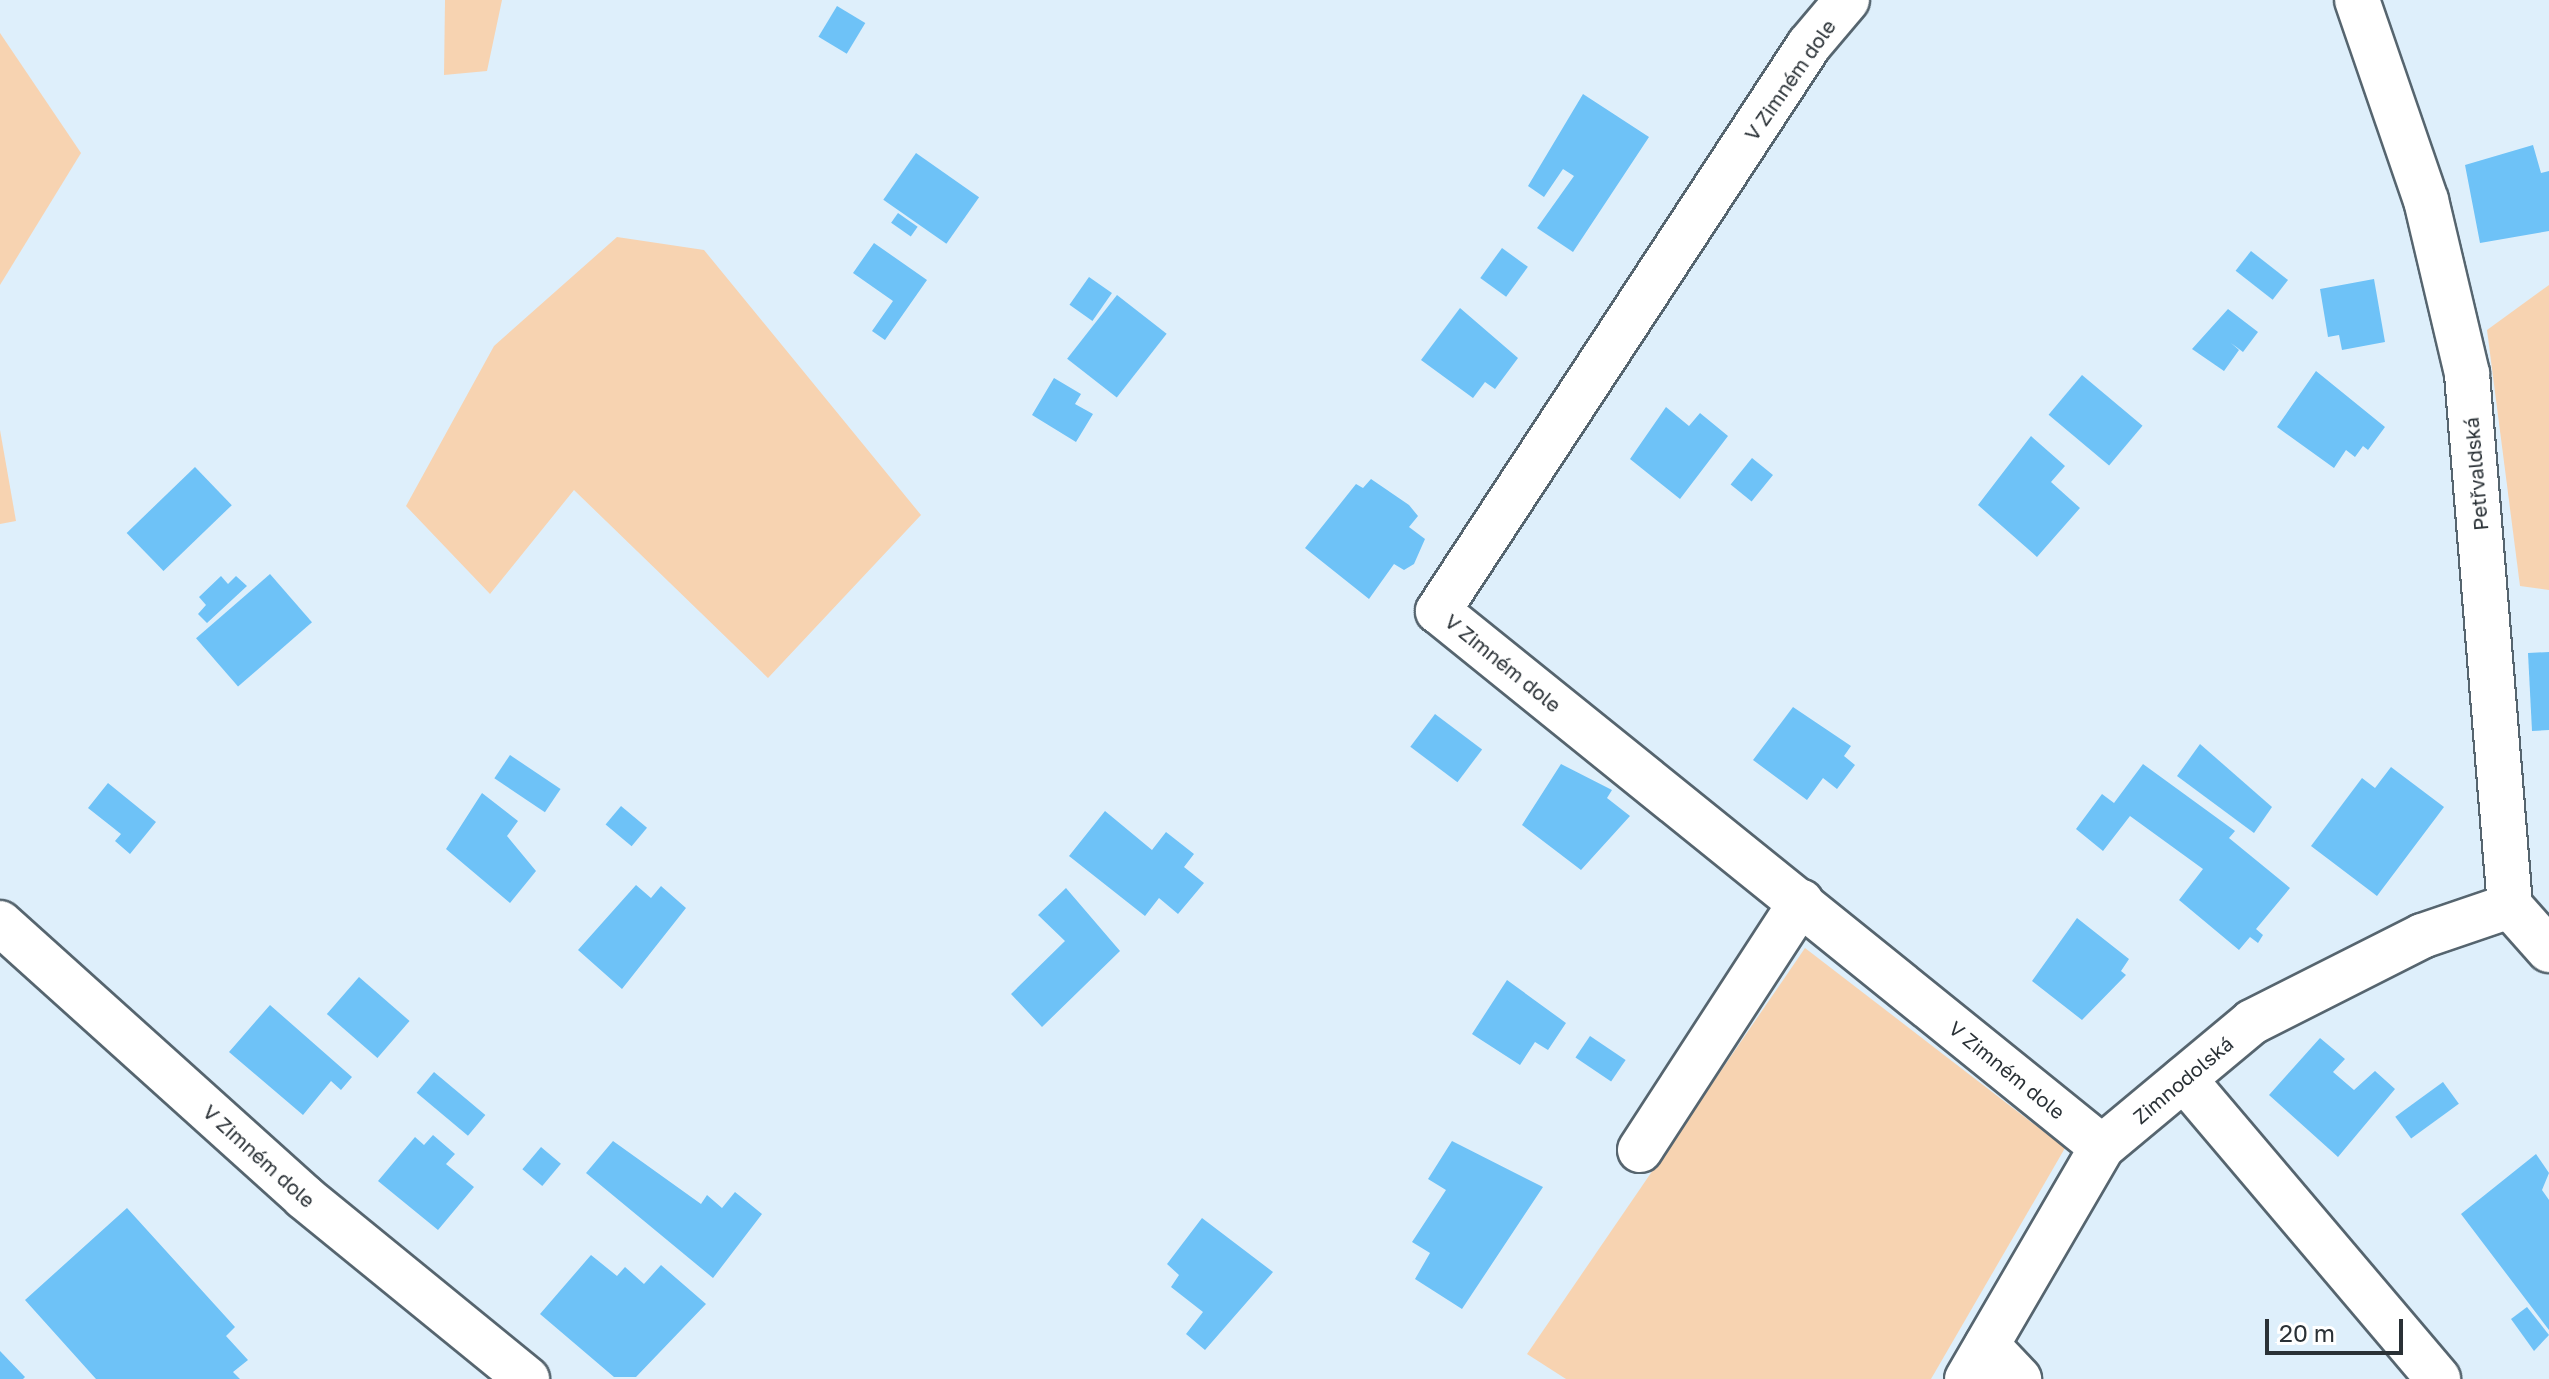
<!DOCTYPE html>
<meta charset="utf-8">
<style>
body{margin:0}
#map{position:relative;width:2549px;height:1379px;overflow:hidden;background:#deeffb;font-family:"Golos Text",sans-serif}
div>[style]{position:absolute}
.green>*{inset:0;background:#f7d3b1}
.building>*{inset:0;background:#6ec2f7;transform-origin:0 0}
.roads{filter:drop-shadow(2px 0 #56656f) drop-shadow(-2px 0 #56656f) drop-shadow(0 2px #56656f) drop-shadow(0 -2px #56656f)}
.minor>*{height:44px;margin:-22px;padding:0 22px;transform-origin:22px;border-radius:22px;background:#fff}
span{translate:-50% -50%;white-space:nowrap;text-align:center;line-height:1.15;-webkit-text-stroke:6px #fff;paint-order:stroke}
.street-label{font-size:20px;color:#2a3136}
.scale{position:absolute;left:2265px;top:1319px;width:138px;height:36px;box-sizing:border-box;border:4px solid #2a3136;border-top:0;padding-left:10px;font-size:24px;line-height:28px;white-space:nowrap;color:#2a3136;-webkit-text-stroke:6px #fff;paint-order:stroke}
</style>
<div id="map">
<div class="green">
<i style="clip-path:polygon(445px 0,502px 0,487px 71px,444px 75px)"></i>
<i style="clip-path:polygon(0 33px,81px 153px,0 285px)"></i>
<i style="clip-path:polygon(617px 237px,704px 250px,921px 515px,768px 678px,574px 490px,490px 594px,406px 506px,494px 346px)"></i>
<i style="clip-path:polygon(2549px 285px,2549px 590px,2520px 586px,2487px 330px)"></i>
<i style="clip-path:polygon(0 430px,16px 521px,0 524px)"></i>
<i style="clip-path:polygon(1805px 948px,2065px 1148px,1931px 1379px,1566px 1379px,1527px 1354px)"></i>
</div>
<div class="building">
<i style="left:837px;top:6px;width:33px;height:36px;rotate:31deg"></i>
<i style="clip-path:polygon(1583px 94px,1649px 137px,1573px 252px,1537px 228px,1574px 176px,1563px 169px,1544px 197px,1528px 186px)"></i>
<i style="clip-path:polygon(2533px 145px,2541px 173px,2549px 171px,2549px 231px,2480px 243px,2465px 165px)"></i>
<i style="left:916px;top:153px;width:77px;height:57px;rotate:35deg"></i>
<i style="left:898px;top:213px;width:24px;height:12px;rotate:35deg"></i>
<i style="clip-path:polygon(874px 243px,927px 280px,885px 340px,872px 331px,893px 301px,853px 273px)"></i>
<i style="left:1502px;top:248px;width:32px;height:37px;rotate:36deg"></i>
<i style="left:2251px;top:251px;width:47px;height:25px;rotate:38deg"></i>
<i style="left:1089px;top:277px;width:28px;height:34px;rotate:35deg"></i>
<i style="clip-path:polygon(2374px 279px,2385px 342px,2342px 350px,2339px 335px,2328px 337px,2320px 289px)"></i>
<i style="left:1117px;top:295px;width:63px;height:81px;rotate:38deg"></i>
<i style="clip-path:polygon(1460px 308px,1518px 358px,1495px 389px,1485px 382px,1473px 398px,1421px 360px)"></i>
<i style="clip-path:polygon(2228px 309px,2258px 332px,2243px 352px,2231px 343px,2239px 350px,2224px 371px,2192px 349px)"></i>
<i style="clip-path:polygon(2316px 371px,2385px 427px,2368px 450px,2363px 446px,2355px 457px,2346px 450px,2334px 468px,2277px 427px)"></i>
<i style="left:2082px;top:375px;width:79px;height:52px;rotate:40deg"></i>
<i style="clip-path:polygon(1054px 378px,1081px 394px,1075px 404px,1093px 414px,1076px 442px,1032px 415px)"></i>
<i style="clip-path:polygon(1666px 407px,1689px 426px,1700px 413px,1728px 436px,1680px 499px,1630px 459px)"></i>
<i style="clip-path:polygon(2031px 436px,2065px 466px,2051px 482px,2080px 508px,2037px 557px,1978px 505px)"></i>
<i style="left:1752px;top:458px;width:27px;height:34px;rotate:39deg"></i>
<i style="left:195px;top:467px;width:53px;height:95px;rotate:46deg"></i>
<i style="clip-path:polygon(1371px 479px,1409px 505px,1418px 516px,1409px 527px,1425px 539px,1414px 564px,1404px 570px,1394px 564px,1369px 599px,1305px 548px,1356px 484px,1363px 488px)"></i>
<i style="left:270px;top:574px;width:64px;height:98px;rotate:49deg"></i>
<i style="clip-path:polygon(221px 576px,228px 584px,236px 576px,247px 586px,207px 623px,198px 614px,206px 605px,199px 597px)"></i>
<i style="clip-path:polygon(2549px 652px,2549px 730px,2532px 731px,2528px 653px)"></i>
<i style="clip-path:polygon(1793px 707px,1851px 746px,1844px 756px,1855px 765px,1837px 789px,1823px 778px,1807px 800px,1753px 760px)"></i>
<i style="left:1435px;top:714px;width:59px;height:41px;rotate:37deg"></i>
<i style="clip-path:polygon(2200px 744px,2272px 807px,2254px 833px,2177px 776px)"></i>
<i style="left:510px;top:755px;width:61px;height:28px;rotate:34deg"></i>
<i style="clip-path:polygon(1561px 764px,1612px 790px,1607px 798px,1630px 816px,1581px 870px,1522px 825px)"></i>
<i style="clip-path:polygon(2143px 764px,2235px 831px,2229px 838px,2290px 888px,2256px 929px,2263px 935px,2258px 943px,2250px 937px,2239px 950px,2179px 900px,2203px 869px,2130px 816px,2103px 851px,2076px 829px,2102px 794px,2114px 803px)"></i>
<i style="clip-path:polygon(2391px 767px,2444px 807px,2377px 896px,2311px 846px,2362px 778px,2375px 788px)"></i>
<i style="clip-path:polygon(108px 783px,156px 822px,130px 854px,115px 841px,121px 834px,88px 808px)"></i>
<i style="clip-path:polygon(482px 793px,518px 821px,507px 836px,536px 871px,510px 903px,446px 849px)"></i>
<i style="left:621px;top:806px;width:34px;height:24px;rotate:40deg"></i>
<i style="clip-path:polygon(1105px 811px,1152px 850px,1166px 832px,1194px 854px,1184px 867px,1204px 883px,1178px 914px,1159px 898px,1145px 916px,1069px 856px)"></i>
<i style="clip-path:polygon(636px 885px,651px 898px,661px 886px,686px 908px,622px 989px,578px 950px)"></i>
<i style="clip-path:polygon(1066px 888px,1120px 951px,1042px 1027px,1011px 994px,1065px 941px,1038px 915px)"></i>
<i style="clip-path:polygon(2077px 918px,2129px 959px,2121px 971px,2126px 975px,2082px 1020px,2032px 981px)"></i>
<i style="left:359px;top:977px;width:67px;height:49px;rotate:41deg"></i>
<i style="clip-path:polygon(1507px 980px,1566px 1023px,1548px 1050px,1535px 1042px,1520px 1065px,1472px 1034px)"></i>
<i style="clip-path:polygon(270px 1005px,352px 1077px,341px 1090px,331px 1081px,303px 1115px,229px 1052px)"></i>
<i style="left:1590px;top:1036px;width:43px;height:26px;rotate:34deg"></i>
<i style="clip-path:polygon(2320px 1038px,2345px 1059px,2333px 1072px,2354px 1090px,2375px 1071px,2395px 1089px,2338px 1157px,2269px 1095px)"></i>
<i style="left:434px;top:1072px;width:67px;height:27px;rotate:40deg"></i>
<i style="left:2443px;top:1082px;width:27px;height:59px;rotate:54deg"></i>
<i style="clip-path:polygon(433px 1135px,455px 1154px,446px 1164px,474px 1187px,438px 1230px,378px 1181px,415px 1137px,424px 1145px)"></i>
<i style="clip-path:polygon(613px 1141px,701px 1204px,707px 1195px,722px 1208px,735px 1192px,762px 1214px,713px 1278px,586px 1173px)"></i>
<i style="clip-path:polygon(1452px 1141px,1543px 1187px,1462px 1309px,1415px 1279px,1430px 1253px,1412px 1242px,1446px 1190px,1428px 1179px)"></i>
<i style="left:541px;top:1147px;width:26px;height:29px;rotate:40deg"></i>
<i style="clip-path:polygon(2536px 1154px,2549px 1173px,2542px 1190px,2549px 1200px,2549px 1330px,2461px 1214px)"></i>
<i style="clip-path:polygon(127px 1208px,235px 1327px,226px 1336px,248px 1360px,233px 1372px,240px 1379px,96px 1379px,25px 1300px)"></i>
<i style="clip-path:polygon(1202px 1218px,1273px 1272px,1205px 1350px,1186px 1334px,1203px 1312px,1171px 1287px,1179px 1275px,1167px 1264px)"></i>
<i style="clip-path:polygon(591px 1255px,617px 1276px,625px 1267px,644px 1284px,661px 1265px,706px 1304px,636px 1377px,614px 1377px,540px 1314px)"></i>
<i style="clip-path:polygon(2527px 1307px,2549px 1335px,2534px 1351px,2511px 1319px)"></i>
<i style="clip-path:polygon(0 1351px,25px 1377px,23px 1379px,0 1379px)"></i>
</div>
<div class="roads">
<div class="minor">
<i style="left:1847px;top:0;width:59px;rotate:130.2deg"></i>
<i style="left:1809px;top:45px;width:677px;rotate:123.24deg"></i>
<i style="left:1438px;top:611px;width:853px;rotate:38.91deg"></i>
<i style="left:2357px;top:0;width:212px;rotate:71deg"></i>
<i style="left:2426px;top:200px;width:179px;rotate:76.7deg"></i>
<i style="left:2467px;top:374px;width:534px;rotate:85.38deg"></i>
<i style="left:2510px;top:906px;width:59px;rotate:48.4deg"></i>
<i style="left:0;top:923px;width:409px;rotate:42deg"></i>
<i style="left:304px;top:1197px;width:288px;rotate:39.2deg"></i>
<i style="left:2184px;top:1079px;width:393px;rotate:49.7deg"></i>
<i style="left:1640px;top:1150px;width:296px;rotate:-57deg"></i>
<i style="left:1987px;top:1345px;width:47px;rotate:46.7deg"></i>
<i style="left:1967px;top:1379px;width:268px;rotate:-59.8deg"></i>
<i style="left:2102px;top:1147px;width:195px;rotate:-39.8deg"></i>
<i style="left:2252px;top:1022px;width:191px;rotate:-26.8deg"></i>
<i style="left:2422px;top:936px;width:93px;rotate:-18.8deg"></i>
</div>
</div>
<div class="street-label">
<span style="left:1790px;top:80px;rotate:-55deg">V Zimném dole</span>
<span style="left:2476px;top:474px;rotate:-95deg">Petřvaldská</span>
<span style="left:1503px;top:663px;rotate:39deg">V Zimném dole</span>
<span style="left:2007px;top:1070px;rotate:39deg">V Zimném dole</span>
<span style="left:2183px;top:1080px;rotate:-40deg">Zimnodolská</span>
<span style="left:259px;top:1156px;rotate:42deg">V Zimném dole</span>
</div>
<div class="scale">20 m</div>
</div>
